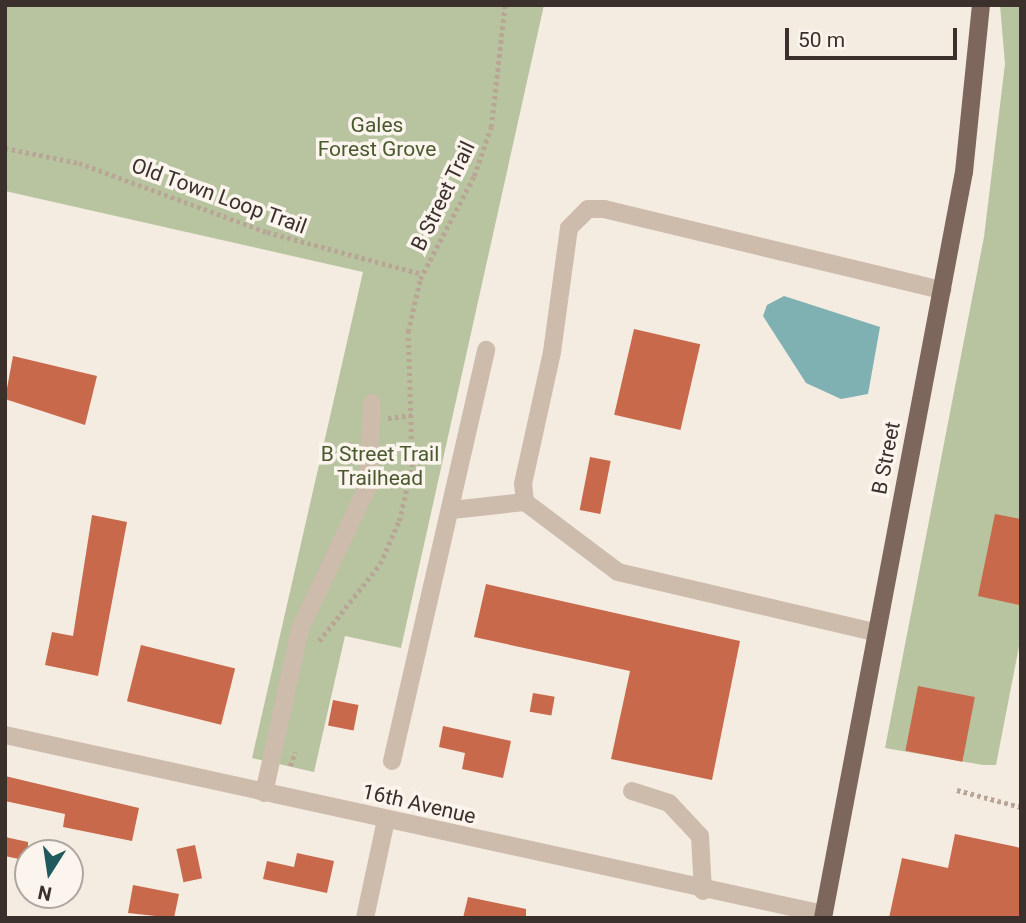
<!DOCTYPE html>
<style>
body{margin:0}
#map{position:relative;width:1026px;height:923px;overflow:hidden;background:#f4ebe1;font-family:Roboto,sans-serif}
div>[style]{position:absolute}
.green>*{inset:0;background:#b8c4a0}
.water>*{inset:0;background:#7fb0b2}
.building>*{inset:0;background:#c8694b;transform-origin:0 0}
.path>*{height:4.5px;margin-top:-2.25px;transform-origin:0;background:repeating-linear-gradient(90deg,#b9a596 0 3.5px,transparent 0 7px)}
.minor>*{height:18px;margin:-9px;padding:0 9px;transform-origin:9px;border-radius:9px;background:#cdbbac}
.major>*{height:18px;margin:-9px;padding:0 9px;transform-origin:9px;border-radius:9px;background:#7d675c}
span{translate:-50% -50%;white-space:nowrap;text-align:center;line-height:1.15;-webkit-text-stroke:7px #fbf5ee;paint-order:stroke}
.park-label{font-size:21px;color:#4a5a2e}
.street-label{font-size:21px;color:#3b302b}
.frame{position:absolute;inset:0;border:7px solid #3b302b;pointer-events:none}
.north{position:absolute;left:14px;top:839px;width:70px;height:70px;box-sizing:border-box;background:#fbf5ee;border:2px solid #aea6a0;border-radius:50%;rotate:192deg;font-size:19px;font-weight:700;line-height:28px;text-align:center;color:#3b302b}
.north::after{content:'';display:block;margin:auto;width:24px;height:32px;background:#1f5a5e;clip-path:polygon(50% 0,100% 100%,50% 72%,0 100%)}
.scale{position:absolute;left:785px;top:28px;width:172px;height:32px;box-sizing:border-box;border:4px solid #3b302b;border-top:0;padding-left:9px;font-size:21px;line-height:24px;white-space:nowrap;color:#3b302b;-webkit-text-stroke:5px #fbf5ee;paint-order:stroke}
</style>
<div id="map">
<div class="green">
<i style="clip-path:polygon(5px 5px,544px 5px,401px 648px,345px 636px,314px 772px,252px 758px,363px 272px,5px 191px)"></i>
<i style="clip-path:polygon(1000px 5px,1021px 5px,1021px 636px,996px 765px,983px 765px,885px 748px,984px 237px,1005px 64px)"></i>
</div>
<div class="water">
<i style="clip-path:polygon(784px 296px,880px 327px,868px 394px,841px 399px,806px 383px,763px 316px,767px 305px)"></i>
</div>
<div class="building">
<i style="left:634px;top:329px;width:68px;height:88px;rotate:13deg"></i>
<i style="clip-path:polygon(13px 356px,97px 376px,85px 425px,5px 399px)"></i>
<i style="left:590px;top:457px;width:21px;height:54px;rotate:11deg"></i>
<i style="clip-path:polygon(995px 514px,1021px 519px,1019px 605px,978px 596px)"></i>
<i style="clip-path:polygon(92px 515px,127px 522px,98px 676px,45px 665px,52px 632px,73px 636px)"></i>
<i style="clip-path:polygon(486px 584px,740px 641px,712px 780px,611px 759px,630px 671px,474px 637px)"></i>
<i style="left:141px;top:645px;width:97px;height:58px;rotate:14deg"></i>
<i style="left:918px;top:686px;width:58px;height:66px;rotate:11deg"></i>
<i style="left:533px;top:693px;width:22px;height:19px;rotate:10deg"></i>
<i style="left:333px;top:700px;width:26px;height:26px;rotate:11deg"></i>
<i style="clip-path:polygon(443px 726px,511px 741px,503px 778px,462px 769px,465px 753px,439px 747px)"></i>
<i style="clip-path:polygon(5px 776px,139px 808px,132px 841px,63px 827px,65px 814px,5px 801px)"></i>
<i style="clip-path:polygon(955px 834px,1021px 848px,1021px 918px,889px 918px,902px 858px,948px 868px)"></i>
<i style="clip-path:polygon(5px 837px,28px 842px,28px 861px,5px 856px)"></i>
<i style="left:195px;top:845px;width:34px;height:19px;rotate:78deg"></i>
<i style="clip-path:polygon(297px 853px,334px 861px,327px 893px,263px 879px,267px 861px,294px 867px)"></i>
<i style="clip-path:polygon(133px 885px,179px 894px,174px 918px,128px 913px)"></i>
<i style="clip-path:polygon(468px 897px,526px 909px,526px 918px,463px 918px)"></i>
</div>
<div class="path">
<i style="left:5px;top:148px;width:76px;rotate:11.5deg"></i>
<i style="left:79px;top:163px;width:200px;rotate:20.2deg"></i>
<i style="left:267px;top:232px;width:161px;rotate:15.2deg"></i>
<i style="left:388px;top:418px;width:24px;rotate:-7deg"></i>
<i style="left:319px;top:641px;width:98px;rotate:-51.6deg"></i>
<i style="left:380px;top:564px;width:47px;rotate:-66.2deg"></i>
<i style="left:399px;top:521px;width:56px;rotate:-76.5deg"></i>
<i style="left:412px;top:467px;width:135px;rotate:-91.7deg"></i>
<i style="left:408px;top:332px;width:54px;rotate:-77.2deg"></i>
<i style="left:420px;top:279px;width:116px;rotate:-62.3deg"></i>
<i style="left:474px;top:176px;width:52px;rotate:-70.9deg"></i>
<i style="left:491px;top:127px;width:123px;rotate:-83.5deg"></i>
<i style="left:290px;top:766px;width:15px;rotate:-70deg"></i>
<i style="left:957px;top:790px;width:66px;rotate:14.9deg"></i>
</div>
<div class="minor">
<i style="left:452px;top:510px;width:73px;rotate:-6.3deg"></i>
<i style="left:874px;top:632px;width:263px;rotate:-166.8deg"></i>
<i style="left:618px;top:572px;width:116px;rotate:-143deg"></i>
<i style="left:525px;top:502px;width:18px;rotate:-96deg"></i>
<i style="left:523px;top:484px;width:135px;rotate:-77.6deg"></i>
<i style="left:552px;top:352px;width:125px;rotate:-82.2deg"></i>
<i style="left:569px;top:228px;width:27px;rotate:-45deg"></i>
<i style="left:588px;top:209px;width:16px"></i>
<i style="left:604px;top:209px;width:348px;rotate:13.5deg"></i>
<i style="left:5px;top:735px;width:837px;rotate:12.34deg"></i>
<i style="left:392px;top:761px;width:422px;rotate:-77.1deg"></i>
<i style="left:632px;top:791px;width:39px;rotate:18deg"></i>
<i style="left:669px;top:803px;width:45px;rotate:46.8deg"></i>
<i style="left:700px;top:836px;width:55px;rotate:86.9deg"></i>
<i style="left:264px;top:793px;width:168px;rotate:-77.6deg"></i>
<i style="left:300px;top:629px;width:158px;rotate:-64.6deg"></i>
<i style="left:368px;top:486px;width:83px;rotate:-87.2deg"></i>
<i style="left:365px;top:918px;width:100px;rotate:-77.9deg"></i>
</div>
<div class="major">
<i style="left:823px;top:918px;width:759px;rotate:-79.3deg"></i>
<i style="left:964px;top:172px;width:168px;rotate:-84.2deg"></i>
</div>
<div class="park-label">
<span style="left:377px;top:137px">Gales<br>Forest Grove</span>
<span style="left:380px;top:466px">B Street Trail<br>Trailhead</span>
</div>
<div class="street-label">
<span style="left:219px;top:196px;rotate:20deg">Old Town Loop Trail</span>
<span style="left:443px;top:196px;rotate:-64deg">B Street Trail</span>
<span style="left:886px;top:458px;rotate:-79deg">B Street</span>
<span style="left:419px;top:804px;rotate:13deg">16th Avenue</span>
</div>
<div class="frame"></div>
<div class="north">N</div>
<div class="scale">50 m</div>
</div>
